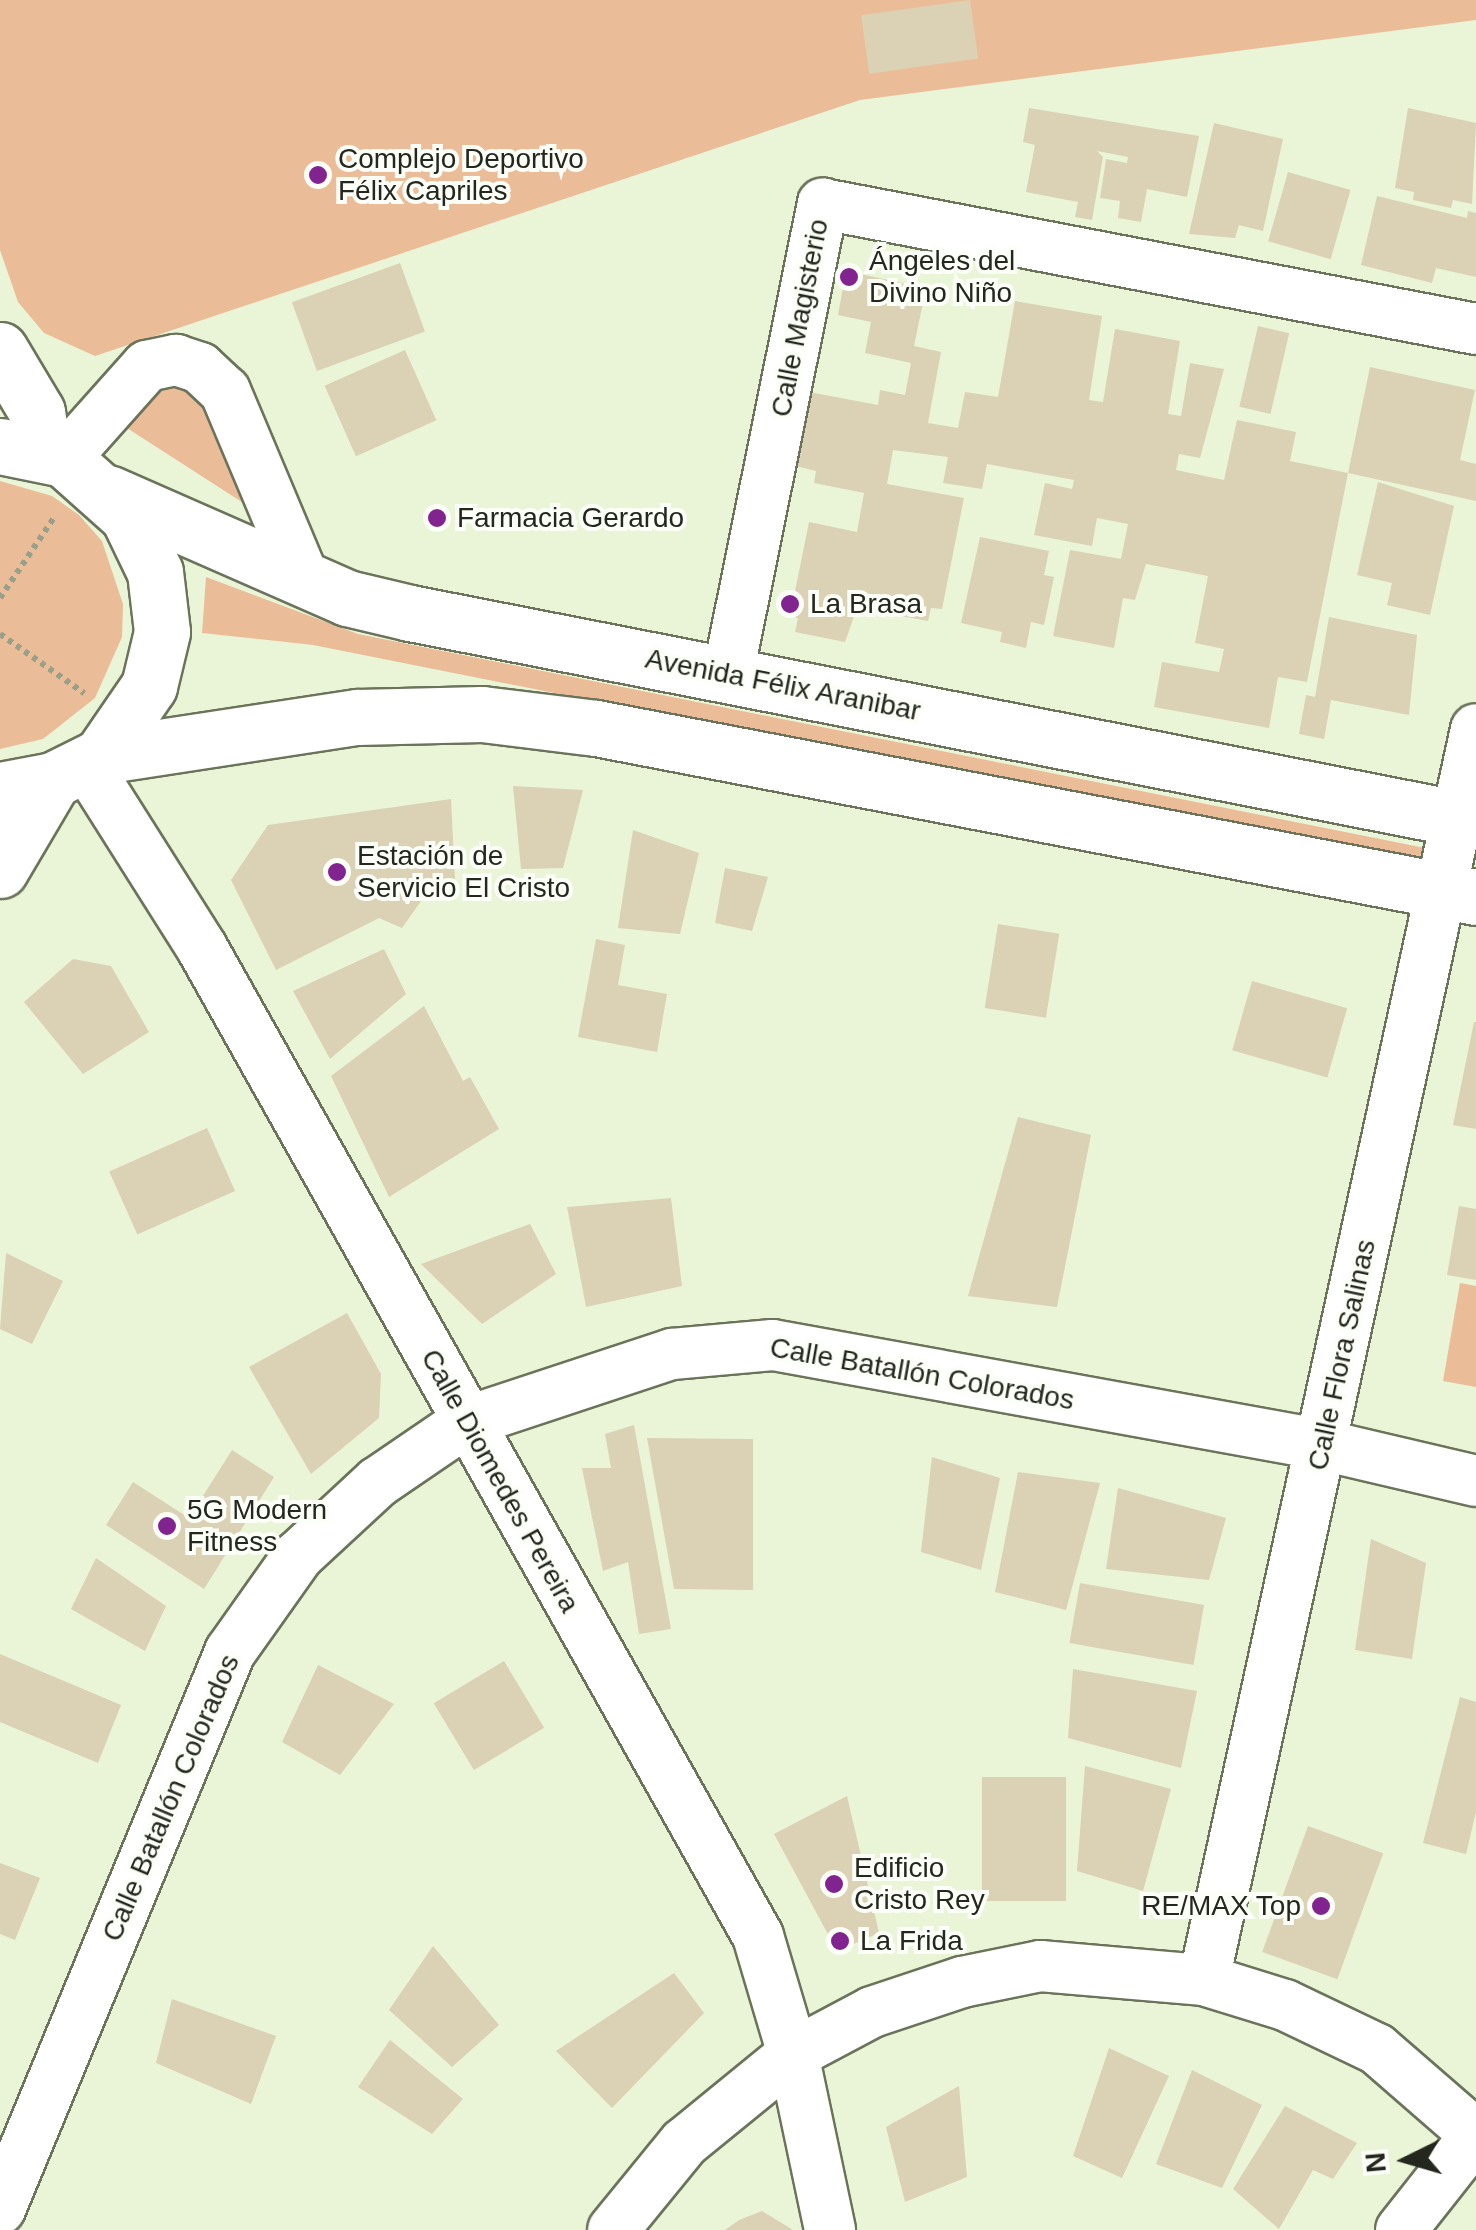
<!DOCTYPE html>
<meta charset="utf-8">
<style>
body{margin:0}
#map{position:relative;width:1476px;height:2230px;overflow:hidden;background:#eaf5d8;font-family:Arial,sans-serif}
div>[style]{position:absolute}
.green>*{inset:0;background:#ebbc98}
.building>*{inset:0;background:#dbd1b4;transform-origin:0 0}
.path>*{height:6px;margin-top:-3px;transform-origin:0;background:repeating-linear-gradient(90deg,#98a08b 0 5px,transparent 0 10px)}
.roads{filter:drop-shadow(2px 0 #6b745a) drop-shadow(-2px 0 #6b745a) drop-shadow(0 2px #6b745a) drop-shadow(0 -2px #6b745a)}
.minor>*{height:50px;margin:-25px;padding:0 25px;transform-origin:25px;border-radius:25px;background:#fff}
.secondary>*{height:55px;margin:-27.5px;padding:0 27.5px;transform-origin:27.5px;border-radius:27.5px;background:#fff}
.dots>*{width:28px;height:28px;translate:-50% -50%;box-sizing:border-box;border:5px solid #fcfef8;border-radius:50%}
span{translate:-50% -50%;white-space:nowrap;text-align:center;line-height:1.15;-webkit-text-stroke:8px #fcfef8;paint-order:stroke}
.poi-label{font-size:28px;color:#24271d}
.left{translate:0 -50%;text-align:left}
.right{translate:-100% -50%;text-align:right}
.street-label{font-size:28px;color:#24271d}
.north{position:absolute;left:1356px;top:2110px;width:100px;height:100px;-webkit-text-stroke:8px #fcfef8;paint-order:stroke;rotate:265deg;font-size:28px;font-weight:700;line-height:40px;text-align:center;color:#24271d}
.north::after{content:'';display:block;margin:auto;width:35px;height:45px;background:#24271d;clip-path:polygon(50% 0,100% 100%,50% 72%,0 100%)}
</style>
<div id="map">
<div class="green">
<i style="clip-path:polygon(0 0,1476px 0,1476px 20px,860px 100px,95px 356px,44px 333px,18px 302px,0 250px)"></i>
<i style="clip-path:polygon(189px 376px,262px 515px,99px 410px)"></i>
<i style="clip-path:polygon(0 481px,52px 496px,79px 515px,102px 541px,123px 604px,122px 637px,95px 698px,43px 739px,0 749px)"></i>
<i style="clip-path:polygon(206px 577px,358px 634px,1425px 848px,1423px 866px,313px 645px,202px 633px)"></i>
<i style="clip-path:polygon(1460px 1283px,1476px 1286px,1476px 1387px,1443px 1381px)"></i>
</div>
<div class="building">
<i style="left:970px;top:0;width:59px;height:110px;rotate:82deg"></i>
<i style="clip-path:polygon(1029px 108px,1199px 136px,1187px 197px,1147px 189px,1141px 222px,1118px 218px,1120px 201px,1100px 198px,1106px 159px,1127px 163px,1128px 157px,1097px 151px,1103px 157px,1092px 220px,1075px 217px,1078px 202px,1026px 192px,1035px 145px,1023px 142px)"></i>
<i style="clip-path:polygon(1408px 108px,1476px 123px,1472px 204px,1453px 200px,1451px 208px,1413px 200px,1414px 192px,1395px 188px)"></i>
<i style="clip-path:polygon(1214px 123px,1283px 139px,1263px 231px,1239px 225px,1235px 238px,1189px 234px)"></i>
<i style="left:1288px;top:172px;width:65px;height:72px;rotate:16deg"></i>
<i style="clip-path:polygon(1377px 196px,1467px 218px,1468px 211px,1476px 213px,1476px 277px,1436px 268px,1432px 283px,1361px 265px)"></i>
<i style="left:400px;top:263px;width:73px;height:115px;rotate:70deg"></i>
<i style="clip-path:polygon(846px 271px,926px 288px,914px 346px,941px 352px,928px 423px,958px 428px,965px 392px,998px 397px,1015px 301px,1102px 316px,1089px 400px,1103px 402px,1115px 329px,1180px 341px,1168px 414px,1181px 416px,1190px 363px,1224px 369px,1200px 458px,1179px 454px,1176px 470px,1224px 480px,1237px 420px,1296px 432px,1290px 461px,1348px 473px,1307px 682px,1278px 677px,1269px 728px,1154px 707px,1162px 662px,1219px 672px,1224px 649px,1195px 643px,1208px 576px,1146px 564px,1135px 600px,1123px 598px,1114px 648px,1053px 636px,1070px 550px,1121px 559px,1128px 524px,1097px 518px,1092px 546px,1034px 535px,1045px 483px,1072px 489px,1074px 480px,987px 464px,982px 489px,943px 483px,948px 457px,893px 450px,887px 484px,964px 498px,942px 609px,931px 608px,928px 621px,857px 608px,845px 642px,795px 632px,798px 618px,790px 616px,809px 522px,857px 532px,864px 493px,814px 483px,816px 471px,796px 466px,809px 392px,878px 405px,880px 390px,905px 395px,911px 363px,865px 353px,871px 322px,838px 315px)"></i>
<i style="left:1258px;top:326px;width:32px;height:83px;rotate:13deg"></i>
<i style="left:405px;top:350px;width:77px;height:88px;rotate:66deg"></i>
<i style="clip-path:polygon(1370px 367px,1475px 390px,1460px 460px,1476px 464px,1476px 501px,1348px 473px)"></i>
<i style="clip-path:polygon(1378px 482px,1454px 506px,1430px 615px,1387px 605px,1392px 583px,1357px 575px)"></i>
<i style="clip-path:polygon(980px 537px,1049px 551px,1044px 575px,1054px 577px,1044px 625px,1031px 622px,1026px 648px,1000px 642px,1002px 632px,961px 623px)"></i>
<i style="clip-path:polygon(1329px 617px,1417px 635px,1409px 715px,1331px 700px,1324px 739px,1299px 734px,1306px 695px,1315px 697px)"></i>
<i style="clip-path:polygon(513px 786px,583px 790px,563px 868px,521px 869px)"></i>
<i style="clip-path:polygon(451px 799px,455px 879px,436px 880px,402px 928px,379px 918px,276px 970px,231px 880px,268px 825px)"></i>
<i style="clip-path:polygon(633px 830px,699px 853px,680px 934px,618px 928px)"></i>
<i style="clip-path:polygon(725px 868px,768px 877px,752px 931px,715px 923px)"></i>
<i style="left:998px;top:924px;width:62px;height:85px;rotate:9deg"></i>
<i style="clip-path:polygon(596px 939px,625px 945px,618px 985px,667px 994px,657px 1052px,578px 1037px)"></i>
<i style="clip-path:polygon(384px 949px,406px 994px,330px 1059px,293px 991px)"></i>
<i style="clip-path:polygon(73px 959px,111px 966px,149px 1032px,83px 1074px,24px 1002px)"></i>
<i style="left:1252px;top:981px;width:99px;height:72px;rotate:16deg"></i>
<i style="clip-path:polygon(424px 1006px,463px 1081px,470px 1077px,499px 1129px,389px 1197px,331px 1076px)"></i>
<i style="clip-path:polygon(1474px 1022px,1476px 1022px,1476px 1129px,1453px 1125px)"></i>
<i style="clip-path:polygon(1018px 1117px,1091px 1135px,1057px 1307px,968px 1296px)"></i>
<i style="left:207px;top:1128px;width:69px;height:107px;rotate:66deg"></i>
<i style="clip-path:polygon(671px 1198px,682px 1286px,586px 1307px,567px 1207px)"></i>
<i style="clip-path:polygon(1459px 1206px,1476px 1209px,1476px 1280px,1447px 1275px)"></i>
<i style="clip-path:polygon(530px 1224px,556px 1274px,482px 1324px,421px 1264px)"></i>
<i style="clip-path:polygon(6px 1253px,63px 1281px,32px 1344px,0 1329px)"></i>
<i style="clip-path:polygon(347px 1313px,381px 1374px,379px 1418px,311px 1474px,249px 1367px)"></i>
<i style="clip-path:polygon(634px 1425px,671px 1629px,639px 1634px,628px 1562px,603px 1571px,582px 1468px,611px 1468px,605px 1434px)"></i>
<i style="clip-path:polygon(647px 1438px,753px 1439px,753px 1590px,674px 1589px)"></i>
<i style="clip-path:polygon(232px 1450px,274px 1477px,204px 1589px,106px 1525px,133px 1482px,189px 1518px)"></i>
<i style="clip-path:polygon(932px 1457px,1000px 1478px,981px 1570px,921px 1552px)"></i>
<i style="clip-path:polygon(1018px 1472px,1100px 1483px,1066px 1610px,995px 1592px)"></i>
<i style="clip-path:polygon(1118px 1488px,1226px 1518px,1209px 1580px,1106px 1569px)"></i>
<i style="clip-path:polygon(1371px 1539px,1426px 1563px,1412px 1659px,1355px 1650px)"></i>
<i style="clip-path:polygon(96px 1558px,166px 1606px,145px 1651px,71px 1609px)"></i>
<i style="left:1080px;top:1583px;width:126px;height:61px;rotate:10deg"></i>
<i style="clip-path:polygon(0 1654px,121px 1705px,98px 1763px,0 1722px)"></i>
<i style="left:504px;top:1661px;width:78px;height:82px;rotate:59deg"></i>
<i style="clip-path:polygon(318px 1665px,394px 1704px,340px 1775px,282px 1742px)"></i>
<i style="clip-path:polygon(1073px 1669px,1197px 1691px,1181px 1768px,1068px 1738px)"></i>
<i style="clip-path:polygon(1460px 1697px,1476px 1702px,1476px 1812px,1466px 1854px,1423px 1843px)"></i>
<i style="clip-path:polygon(1085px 1766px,1171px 1789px,1143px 1891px,1077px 1871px)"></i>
<i style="left:982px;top:1777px;width:84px;height:124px"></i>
<i style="clip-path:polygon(847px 1796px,879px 1933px,837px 1951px,774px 1834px)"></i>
<i style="left:1308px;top:1826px;width:80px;height:134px;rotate:20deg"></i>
<i style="clip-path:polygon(0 1863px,40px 1878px,15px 1940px,0 1934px)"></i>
<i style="clip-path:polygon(433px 1946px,499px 2025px,452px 2067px,389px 2010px)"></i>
<i style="clip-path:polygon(674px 1973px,704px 2013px,612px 2108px,556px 2051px)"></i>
<i style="clip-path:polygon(172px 1999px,276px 2036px,251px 2104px,156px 2063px)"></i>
<i style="clip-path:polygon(390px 2040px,463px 2099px,432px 2134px,358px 2087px)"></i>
<i style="clip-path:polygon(1109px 2048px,1169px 2076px,1122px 2178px,1073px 2156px)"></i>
<i style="clip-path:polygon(1192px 2070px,1262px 2105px,1222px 2188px,1156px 2164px)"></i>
<i style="clip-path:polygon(959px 2086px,967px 2177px,905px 2202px,886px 2127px)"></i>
<i style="clip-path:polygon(1285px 2106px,1357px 2143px,1333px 2179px,1313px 2170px,1279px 2229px,1233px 2189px)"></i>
<i style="clip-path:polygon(762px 2211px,793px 2230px,725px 2230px,739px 2220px)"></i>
</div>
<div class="path">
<i style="left:0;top:598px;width:99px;rotate:-56.1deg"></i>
<i style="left:0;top:634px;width:103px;rotate:35.1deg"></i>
</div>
<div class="roads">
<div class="minor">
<i style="left:64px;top:459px;width:125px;rotate:-48.3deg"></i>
<i style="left:147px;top:366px;width:30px;rotate:-12deg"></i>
<i style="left:176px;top:360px;width:25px;rotate:18deg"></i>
<i style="left:200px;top:368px;width:34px;rotate:43deg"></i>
<i style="left:225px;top:391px;width:206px;rotate:67.2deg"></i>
<i style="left:728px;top:674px;width:480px;rotate:-78.6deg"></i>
<i style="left:823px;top:204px;width:665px;rotate:10.84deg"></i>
<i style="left:87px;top:766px;width:215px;rotate:57.7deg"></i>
<i style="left:202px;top:948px;width:1134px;rotate:60.63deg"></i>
<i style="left:758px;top:1936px;width:123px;rotate:73.5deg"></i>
<i style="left:793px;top:2054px;width:180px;rotate:78.1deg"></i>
<i style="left:1204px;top:1980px;width:1280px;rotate:-77.73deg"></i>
<i style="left:0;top:2209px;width:603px;rotate:-67.56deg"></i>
<i style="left:230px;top:1652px;width:118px;rotate:-54.7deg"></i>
<i style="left:298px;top:1556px;width:109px;rotate:-42.8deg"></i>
<i style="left:378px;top:1482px;width:107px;rotate:-34.3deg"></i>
<i style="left:466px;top:1422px;width:217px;rotate:-18.3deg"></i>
<i style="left:672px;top:1354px;width:101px;rotate:-5.1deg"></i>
<i style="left:773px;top:1345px;width:559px;rotate:10.3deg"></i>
<i style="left:1323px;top:1445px;width:157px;rotate:13.2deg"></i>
<i style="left:613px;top:2230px;width:112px;rotate:-50.8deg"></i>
<i style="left:684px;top:2143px;width:141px;rotate:-39.2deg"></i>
<i style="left:793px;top:2054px;width:89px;rotate:-28deg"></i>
<i style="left:872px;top:2012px;width:95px;rotate:-18.4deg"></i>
<i style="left:962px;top:1982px;width:80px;rotate:-11.6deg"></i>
<i style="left:1040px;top:1966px;width:165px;rotate:4.9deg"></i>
<i style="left:1204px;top:1980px;width:85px;rotate:17.2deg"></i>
<i style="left:1285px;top:2005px;width:102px;rotate:25.6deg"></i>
<i style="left:1377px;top:2049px;width:131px;rotate:41deg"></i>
<i style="left:1401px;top:2230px;width:121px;rotate:-51.7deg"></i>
</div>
<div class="secondary">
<i style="left:0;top:350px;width:72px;rotate:59.2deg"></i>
<i style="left:37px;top:412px;width:39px;rotate:81deg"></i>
<i style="left:0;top:446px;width:65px;rotate:11.5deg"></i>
<i style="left:64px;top:459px;width:86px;rotate:41.7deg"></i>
<i style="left:128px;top:516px;width:62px;rotate:64.3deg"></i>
<i style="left:155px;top:572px;width:60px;rotate:83.3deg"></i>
<i style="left:162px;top:632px;width:56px;rotate:103.5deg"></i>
<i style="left:149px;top:686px;width:85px;rotate:124.4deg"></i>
<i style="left:101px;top:756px;width:54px;rotate:153.4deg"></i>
<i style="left:53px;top:780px;width:54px;rotate:169.3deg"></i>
<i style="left:108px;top:493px;width:261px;rotate:23.7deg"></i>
<i style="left:347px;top:598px;width:65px;rotate:13.4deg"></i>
<i style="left:410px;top:613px;width:1086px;rotate:11.09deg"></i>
<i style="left:101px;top:756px;width:259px;rotate:-8.7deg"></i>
<i style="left:357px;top:717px;width:125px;rotate:-1.4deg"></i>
<i style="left:482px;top:714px;width:115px;rotate:7deg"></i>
<i style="left:596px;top:728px;width:896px;rotate:10.87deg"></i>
<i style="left:0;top:870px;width:104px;rotate:-59.5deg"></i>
</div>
</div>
<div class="dots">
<i style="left:318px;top:175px;background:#812490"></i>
<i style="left:849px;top:277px;background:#812490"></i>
<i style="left:437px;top:518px;background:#812490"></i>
<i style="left:790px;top:604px;background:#812490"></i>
<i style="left:337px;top:872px;background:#812490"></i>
<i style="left:167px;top:1526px;background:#812490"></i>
<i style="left:834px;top:1884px;background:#812490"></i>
<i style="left:1321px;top:1906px;background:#812490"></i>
<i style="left:840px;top:1941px;background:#812490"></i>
</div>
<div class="poi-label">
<span class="left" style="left:338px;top:175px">Complejo Deportivo<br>Félix Capriles</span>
<span class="left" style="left:869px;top:277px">Ángeles del<br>Divino Niño</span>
<span class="left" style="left:457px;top:518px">Farmacia Gerardo</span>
<span class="left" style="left:810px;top:604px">La Brasa</span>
<span class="left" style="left:357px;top:872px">Estación de<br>Servicio El Cristo</span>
<span class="left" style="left:187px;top:1526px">5G Modern<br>Fitness</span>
<span class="left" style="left:854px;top:1884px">Edificio<br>Cristo Rey</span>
<span class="right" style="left:1301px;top:1906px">RE/MAX Top</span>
<span class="left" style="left:860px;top:1941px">La Frida</span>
</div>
<div class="street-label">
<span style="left:800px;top:318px;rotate:-79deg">Calle Magisterio</span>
<span style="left:783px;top:685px;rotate:11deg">Avenida Félix Aranibar</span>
<span style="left:1342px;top:1355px;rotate:-78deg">Calle Flora Salinas</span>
<span style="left:922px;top:1374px;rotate:10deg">Calle Batallón Colorados</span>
<span style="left:500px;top:1481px;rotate:61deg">Calle Diomedes Pereira</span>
<span style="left:171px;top:1798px;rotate:-67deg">Calle Batallón Colorados</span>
</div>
<div class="north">N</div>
</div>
